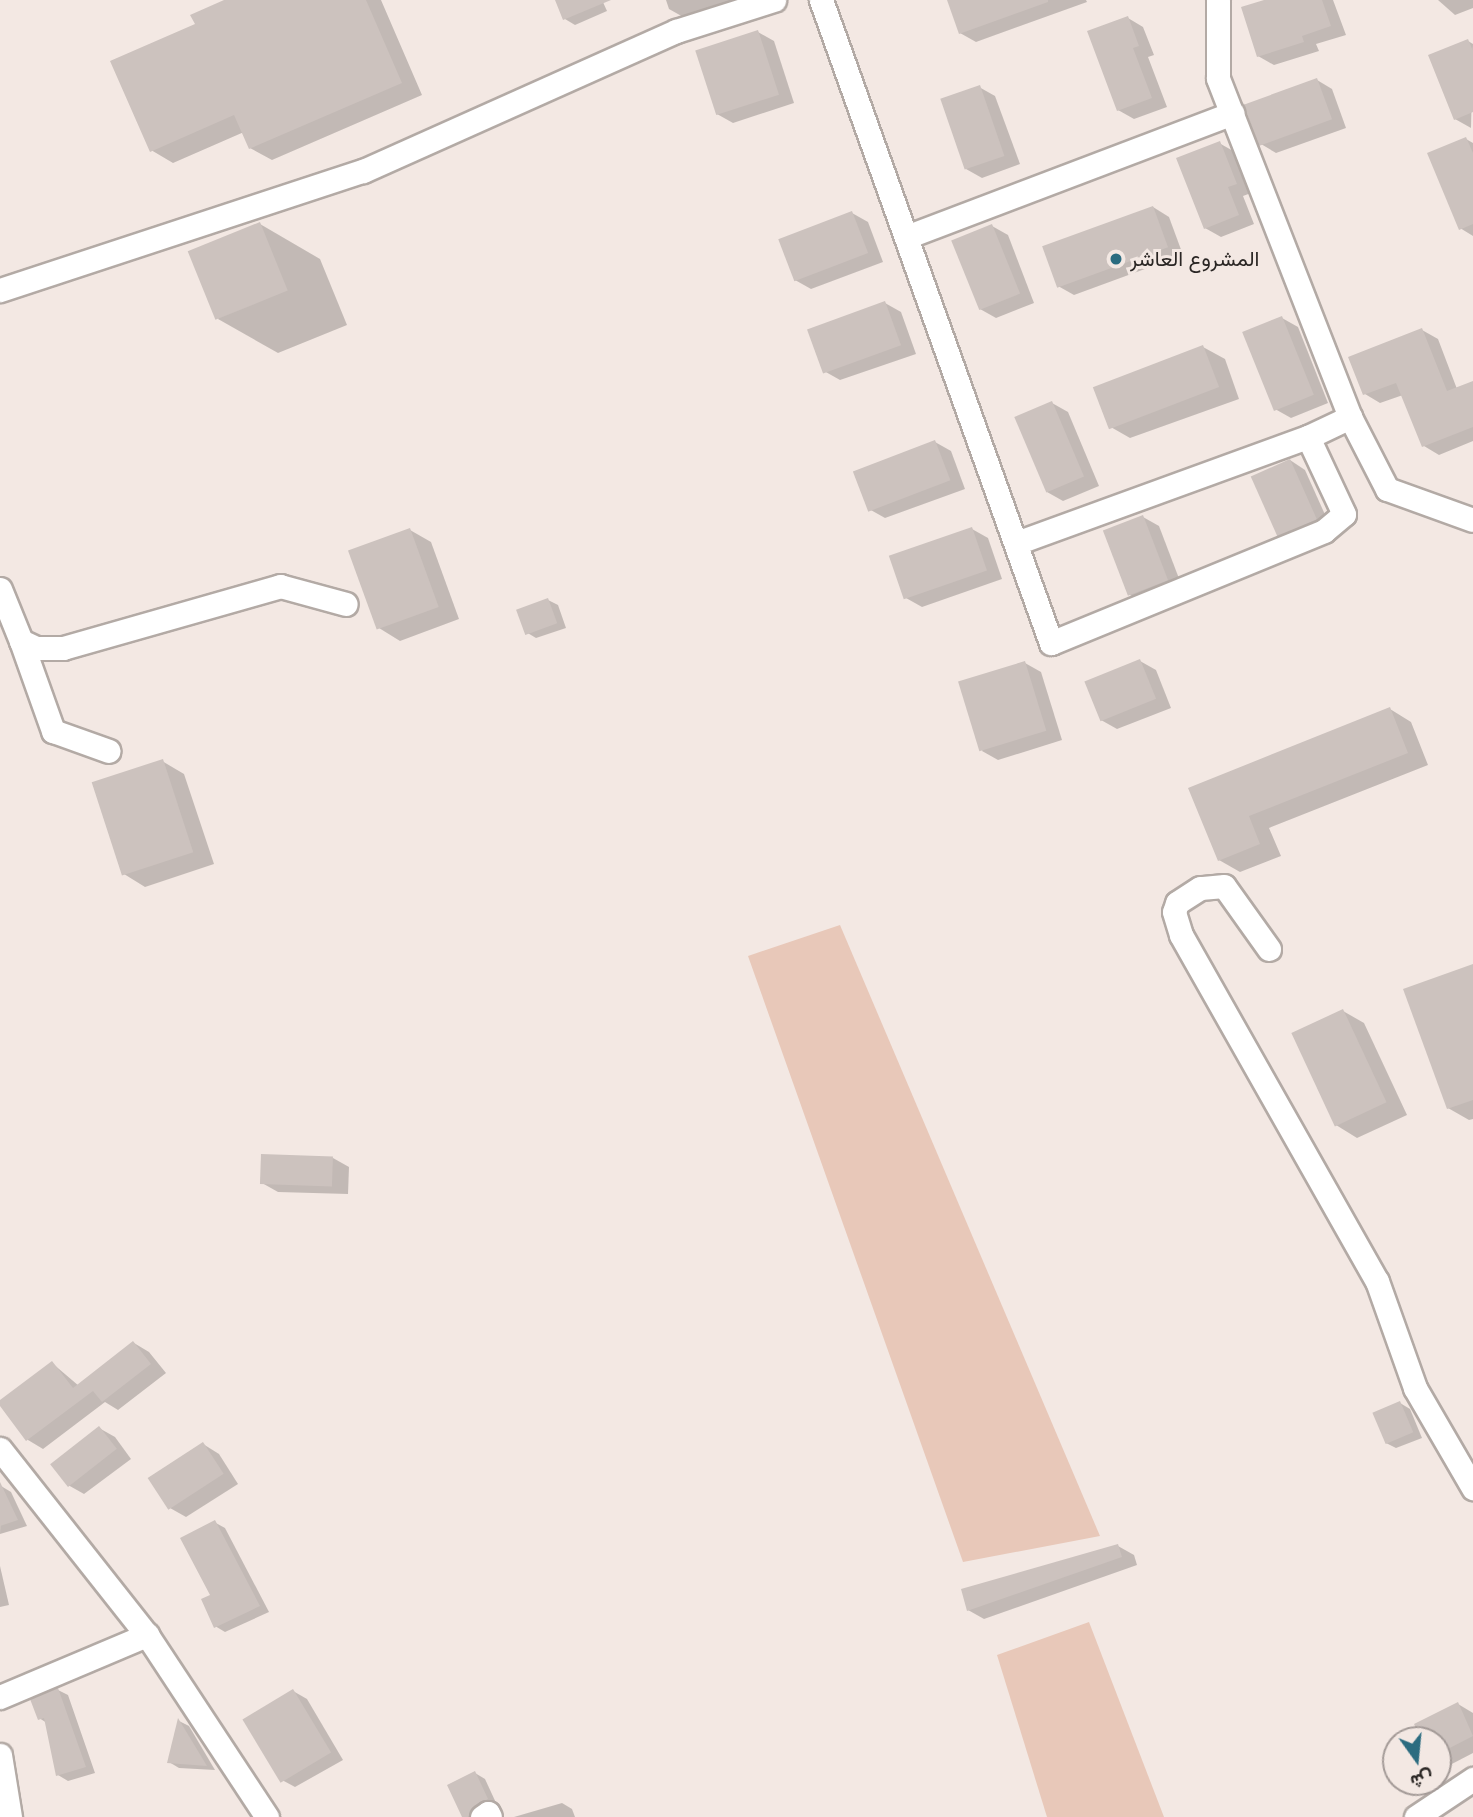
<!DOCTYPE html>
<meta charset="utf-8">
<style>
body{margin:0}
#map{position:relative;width:1473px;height:1817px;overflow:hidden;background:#f3e8e3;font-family:Montserrat,Vazirmatn,sans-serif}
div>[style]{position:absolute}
.green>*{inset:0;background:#e8c8b9}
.shadow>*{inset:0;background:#0003}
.building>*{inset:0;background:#ccc2be;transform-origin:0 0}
.roads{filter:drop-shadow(2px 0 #b3aaa5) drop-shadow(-2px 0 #b3aaa5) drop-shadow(0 2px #b3aaa5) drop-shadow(0 -2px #b3aaa5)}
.minor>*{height:23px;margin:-11.5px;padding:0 11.5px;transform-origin:11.5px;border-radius:11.5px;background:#fff}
.dots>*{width:19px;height:19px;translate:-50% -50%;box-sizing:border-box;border:4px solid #f3e8e3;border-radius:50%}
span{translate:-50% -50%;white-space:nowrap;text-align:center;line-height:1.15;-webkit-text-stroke:6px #f3e8e3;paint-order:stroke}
.poi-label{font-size:21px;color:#2a2624}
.left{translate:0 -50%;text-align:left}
.north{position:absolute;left:1382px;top:1726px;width:70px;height:70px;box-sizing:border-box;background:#f3e8e3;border:2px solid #a39a97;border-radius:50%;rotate:165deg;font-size:19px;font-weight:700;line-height:28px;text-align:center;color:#2a2624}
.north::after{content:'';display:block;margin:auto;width:24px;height:32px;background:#2b6c80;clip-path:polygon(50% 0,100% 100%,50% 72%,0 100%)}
</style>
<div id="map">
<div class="green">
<i style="clip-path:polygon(840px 925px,1100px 1536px,963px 1562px,748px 956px)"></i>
<i style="clip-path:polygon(1089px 1622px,1164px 1817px,1047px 1817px,997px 1655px)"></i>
</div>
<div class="shadow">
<i style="clip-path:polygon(229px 0,381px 0,422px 95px,272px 160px,250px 148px,244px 132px,173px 163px,151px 150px,197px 25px)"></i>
<i style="clip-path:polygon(557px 0,602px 0,607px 11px,575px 25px,565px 19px)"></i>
<i style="clip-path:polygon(666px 0,732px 0,685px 18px,669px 9px)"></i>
<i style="clip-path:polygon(948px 0,1086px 0,1087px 2px,976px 42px,960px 33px)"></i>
<i style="clip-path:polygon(1268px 0,1333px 0,1346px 35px,1316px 44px,1319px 51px,1274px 65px,1258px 56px)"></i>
<i style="clip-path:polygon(1438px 0,1473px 0,1473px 8px,1455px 15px)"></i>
<i style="clip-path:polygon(1128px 18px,1143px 27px,1154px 55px,1148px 57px,1167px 107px,1134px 119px,1118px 110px)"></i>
<i style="clip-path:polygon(758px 32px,774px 41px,794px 103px,733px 123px,717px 114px)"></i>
<i style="clip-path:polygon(1468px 41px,1473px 44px,1471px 128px,1455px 119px)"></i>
<i style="clip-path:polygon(1317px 80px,1332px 89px,1346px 128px,1276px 153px,1261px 144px)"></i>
<i style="clip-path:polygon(979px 87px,995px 96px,1020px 164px,982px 178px,966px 169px)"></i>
<i style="clip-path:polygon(1466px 139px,1473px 143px,1473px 236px,1460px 228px)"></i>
<i style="clip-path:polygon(1219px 143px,1235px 152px,1251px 193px,1243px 196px,1254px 224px,1221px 237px,1205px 228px)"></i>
<i style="clip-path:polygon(1153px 207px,1169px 217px,1183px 255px,1074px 295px,1058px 286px)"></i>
<i style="clip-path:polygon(852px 213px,868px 222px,883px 262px,811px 289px,795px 280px)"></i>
<i style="clip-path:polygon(260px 224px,320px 259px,347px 325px,278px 353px,218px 319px)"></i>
<i style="clip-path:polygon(992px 226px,1008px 235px,1034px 303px,996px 318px,980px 309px)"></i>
<i style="clip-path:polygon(885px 303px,901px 312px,916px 354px,840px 380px,824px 371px)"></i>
<i style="clip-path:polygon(1282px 318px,1298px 327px,1328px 403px,1291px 418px,1275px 409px)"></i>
<i style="clip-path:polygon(1422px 330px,1438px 339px,1457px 389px,1473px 383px,1473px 441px,1439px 455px,1424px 446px,1403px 395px,1380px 403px,1365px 394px)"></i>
<i style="clip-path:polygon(1203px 347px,1225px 359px,1239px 399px,1130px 438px,1109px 426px)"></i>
<i style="clip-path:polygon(1052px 403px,1068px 412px,1099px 486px,1063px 501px,1047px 492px)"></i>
<i style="clip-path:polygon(935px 442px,951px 451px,965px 489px,885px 518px,869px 509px)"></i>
<i style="clip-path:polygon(1290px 460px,1305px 470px,1331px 528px,1294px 543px,1278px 534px)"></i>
<i style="clip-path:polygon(1143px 517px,1159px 526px,1183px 589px,1145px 604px,1130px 595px)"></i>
<i style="clip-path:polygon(972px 529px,988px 538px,1002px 579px,922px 607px,906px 598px)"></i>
<i style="clip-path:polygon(410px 530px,431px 542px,459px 619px,400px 641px,379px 628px)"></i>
<i style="clip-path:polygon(548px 600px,558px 605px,566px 628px,536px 638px,526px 632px)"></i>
<i style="clip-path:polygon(1140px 661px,1156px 670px,1171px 708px,1117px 729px,1101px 720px)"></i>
<i style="clip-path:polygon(1025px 663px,1041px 672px,1062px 740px,998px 760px,982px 751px)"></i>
<i style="clip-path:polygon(1390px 709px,1411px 722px,1428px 765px,1269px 828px,1281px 856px,1240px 872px,1219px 860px,1191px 789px)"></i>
<i style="clip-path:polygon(162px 761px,184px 774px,214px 864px,145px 887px,124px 874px)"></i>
<i style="clip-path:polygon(1473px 965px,1473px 1119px,1469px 1120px,1448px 1108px)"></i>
<i style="clip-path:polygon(1343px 1011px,1364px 1023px,1407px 1115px,1357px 1138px,1336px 1125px)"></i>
<i style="clip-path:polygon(333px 1158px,349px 1167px,348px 1194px,278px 1192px,262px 1183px)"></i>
<i style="clip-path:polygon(134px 1343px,149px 1352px,166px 1373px,118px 1410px,105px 1402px,43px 1449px,28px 1440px,0 1403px,52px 1363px,79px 1386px)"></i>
<i style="clip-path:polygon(1400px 1403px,1410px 1409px,1422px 1438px,1396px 1448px,1386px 1443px)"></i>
<i style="clip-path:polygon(99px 1428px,115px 1437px,131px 1459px,84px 1494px,68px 1485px)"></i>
<i style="clip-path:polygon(203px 1444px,219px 1454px,238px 1484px,186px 1517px,170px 1508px)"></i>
<i style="clip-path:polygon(1px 1486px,11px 1492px,27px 1526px,0 1534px)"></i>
<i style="clip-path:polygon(214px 1522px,225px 1528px,269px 1612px,225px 1632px,215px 1626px)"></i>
<i style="clip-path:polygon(1118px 1546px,1134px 1555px,1137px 1565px,984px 1619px,968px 1610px)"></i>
<i style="clip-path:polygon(0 1566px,9px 1605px,0 1607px)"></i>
<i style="clip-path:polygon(58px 1690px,68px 1695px,95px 1773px,68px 1781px,58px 1775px,47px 1723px,39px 1718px)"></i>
<i style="clip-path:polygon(293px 1691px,307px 1699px,343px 1760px,295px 1787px,282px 1780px)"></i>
<i style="clip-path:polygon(1458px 1704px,1473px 1713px,1473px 1753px,1448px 1766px,1438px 1760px,1438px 1740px)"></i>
<i style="clip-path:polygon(179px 1721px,189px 1726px,215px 1770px,179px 1768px,169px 1762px)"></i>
<i style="clip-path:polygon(475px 1773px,485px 1779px,497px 1805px,479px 1817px,464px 1817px)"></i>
<i style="clip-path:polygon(562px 1803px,572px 1809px,575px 1817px,514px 1817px)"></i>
</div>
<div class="building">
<i style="clip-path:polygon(224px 0,366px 0,402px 83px,249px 149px,234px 115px,150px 152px,110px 61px,195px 24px,190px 15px)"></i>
<i style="clip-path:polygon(555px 0,611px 0,563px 20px)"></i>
<i style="clip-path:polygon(947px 0,1048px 0,1048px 2px,959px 34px)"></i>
<i style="clip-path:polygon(1264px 0,1322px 0,1331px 26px,1302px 36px,1304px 42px,1257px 57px,1241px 7px)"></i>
<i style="clip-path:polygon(1128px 16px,1139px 46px,1133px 48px,1152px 98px,1117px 111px,1087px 31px)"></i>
<i style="left:758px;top:30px;width:68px;height:66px;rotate:72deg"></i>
<i style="clip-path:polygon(1468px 39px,1473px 51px,1473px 112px,1454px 120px,1428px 55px)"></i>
<i style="left:1317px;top:78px;width:44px;height:78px;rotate:70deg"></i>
<i style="left:980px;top:85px;width:75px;height:42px;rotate:71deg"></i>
<i style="clip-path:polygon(1466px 137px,1473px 153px,1473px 224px,1459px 230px,1427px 153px)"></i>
<i style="clip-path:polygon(1220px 141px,1237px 184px,1228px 187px,1239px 215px,1204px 229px,1176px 158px)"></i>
<i style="left:1153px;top:206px;width:44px;height:118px;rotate:70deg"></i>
<i style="left:852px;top:211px;width:45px;height:79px;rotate:69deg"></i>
<i style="left:260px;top:222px;width:74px;height:78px;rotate:68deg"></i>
<i style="left:992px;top:224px;width:75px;height:44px;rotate:68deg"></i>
<i style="left:885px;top:301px;width:47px;height:83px;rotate:70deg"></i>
<i style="left:1282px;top:316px;width:85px;height:43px;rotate:68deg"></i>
<i style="clip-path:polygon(1422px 328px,1447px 391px,1473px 381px,1473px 427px,1422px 447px,1396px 383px,1363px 395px,1348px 357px)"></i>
<i style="left:1203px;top:345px;width:45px;height:118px;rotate:69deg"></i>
<i style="left:1052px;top:401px;width:82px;height:41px;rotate:67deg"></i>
<i style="left:935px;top:440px;width:43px;height:88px;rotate:69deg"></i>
<i style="left:1290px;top:459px;width:66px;height:43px;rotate:66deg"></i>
<i style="left:1143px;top:515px;width:70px;height:43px;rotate:69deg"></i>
<i style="left:972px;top:527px;width:46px;height:88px;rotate:71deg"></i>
<i style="left:410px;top:528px;width:84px;height:66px;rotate:70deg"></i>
<i style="left:548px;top:598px;width:27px;height:34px;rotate:70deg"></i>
<i style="left:1140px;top:659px;width:43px;height:60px;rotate:68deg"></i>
<i style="left:1025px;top:661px;width:73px;height:70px;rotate:73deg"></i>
<i style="clip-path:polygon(1390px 707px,1408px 753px,1249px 816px,1260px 844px,1218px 861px,1188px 788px)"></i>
<i style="left:163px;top:759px;width:98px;height:75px;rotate:72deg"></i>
<i style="clip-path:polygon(1473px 964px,1473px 1100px,1447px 1109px,1403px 989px)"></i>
<i style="left:1343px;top:1009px;width:103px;height:57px;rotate:65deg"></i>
<i style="left:261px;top:1154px;width:72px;height:30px;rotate:2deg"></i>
<i style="clip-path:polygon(133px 1341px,151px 1364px,102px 1402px,93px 1391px,26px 1441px,0 1406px,0 1400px,52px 1361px,73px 1388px)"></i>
<i style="left:1400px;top:1401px;width:34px;height:30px;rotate:67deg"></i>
<i style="left:99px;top:1426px;width:29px;height:62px;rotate:52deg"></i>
<i style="left:203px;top:1442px;width:38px;height:66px;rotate:57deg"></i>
<i style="clip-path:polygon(0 1482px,18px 1520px,0 1526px)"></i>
<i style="clip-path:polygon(215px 1520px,260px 1606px,214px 1628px,201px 1599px,210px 1595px,180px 1538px)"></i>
<i style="clip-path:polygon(1118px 1544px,1122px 1557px,967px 1611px,961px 1589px)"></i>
<i style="clip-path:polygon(58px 1688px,86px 1767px,56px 1776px,44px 1718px,38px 1720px,30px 1699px)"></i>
<i style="left:293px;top:1689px;width:74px;height:59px;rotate:59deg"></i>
<i style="clip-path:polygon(1458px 1702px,1473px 1736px,1438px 1754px,1438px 1740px,1422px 1740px,1414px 1724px)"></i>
<i style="clip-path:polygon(178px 1718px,207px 1766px,167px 1763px)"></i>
<i style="clip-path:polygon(475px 1771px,488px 1799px,474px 1806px,468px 1817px,462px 1817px,447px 1785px)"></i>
</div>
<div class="roads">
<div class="minor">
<i style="left:821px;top:0;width:683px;rotate:70.32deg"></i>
<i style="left:1051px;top:643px;width:295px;rotate:-22.3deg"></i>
<i style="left:1324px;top:531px;width:26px;rotate:-40deg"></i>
<i style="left:1344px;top:514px;width:85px;rotate:-115.1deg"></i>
<i style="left:1308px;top:437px;width:47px;rotate:-25.5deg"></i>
<i style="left:1350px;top:417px;width:364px;rotate:-111.3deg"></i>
<i style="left:1218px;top:78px;width:78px;rotate:-90deg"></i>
<i style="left:909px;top:236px;width:346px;rotate:-20.8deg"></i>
<i style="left:0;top:290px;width:382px;rotate:-18.2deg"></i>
<i style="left:363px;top:171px;width:343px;rotate:-24.1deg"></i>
<i style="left:676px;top:31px;width:103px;rotate:-17.6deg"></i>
<i style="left:1350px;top:417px;width:81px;rotate:62.8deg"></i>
<i style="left:1387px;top:489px;width:91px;rotate:19.8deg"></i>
<i style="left:1016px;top:543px;width:311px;rotate:-20deg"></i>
<i style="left:0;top:589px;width:56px;rotate:68deg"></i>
<i style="left:21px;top:641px;width:17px;rotate:25deg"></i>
<i style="left:36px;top:648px;width:27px"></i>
<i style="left:63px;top:648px;width:226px;rotate:-15.9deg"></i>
<i style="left:280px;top:586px;width:68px;rotate:15.3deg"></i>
<i style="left:21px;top:641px;width:96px;rotate:70.4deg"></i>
<i style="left:53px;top:731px;width:59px;rotate:19.7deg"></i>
<i style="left:1269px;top:949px;width:77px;rotate:-125.5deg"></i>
<i style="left:1224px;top:886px;width:24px;rotate:175deg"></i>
<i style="left:1200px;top:888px;width:27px;rotate:147deg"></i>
<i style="left:1177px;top:903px;width:9px;rotate:108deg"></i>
<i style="left:1174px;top:912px;width:24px;rotate:73deg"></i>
<i style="left:1181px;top:935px;width:398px;rotate:60.5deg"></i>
<i style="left:1377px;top:1281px;width:114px;rotate:70.4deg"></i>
<i style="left:1415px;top:1388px;width:116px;rotate:59.9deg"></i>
<i style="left:0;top:1449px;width:237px;rotate:51.7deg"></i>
<i style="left:147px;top:1635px;width:218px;rotate:56.6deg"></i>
<i style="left:0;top:1697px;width:160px;rotate:-22.9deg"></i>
<i style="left:0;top:1755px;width:63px;rotate:80.8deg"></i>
<i style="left:482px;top:1817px;width:7px;rotate:-34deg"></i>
<i style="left:488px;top:1813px;width:4px;rotate:63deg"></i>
<i style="left:1416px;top:1817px;width:69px;rotate:-33.7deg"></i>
</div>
</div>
<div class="dots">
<i style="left:1116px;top:259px;background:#2b6c80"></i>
</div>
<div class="poi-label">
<span class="left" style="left:1130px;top:259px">المشروع العاشر</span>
</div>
<div class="north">ش</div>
</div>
